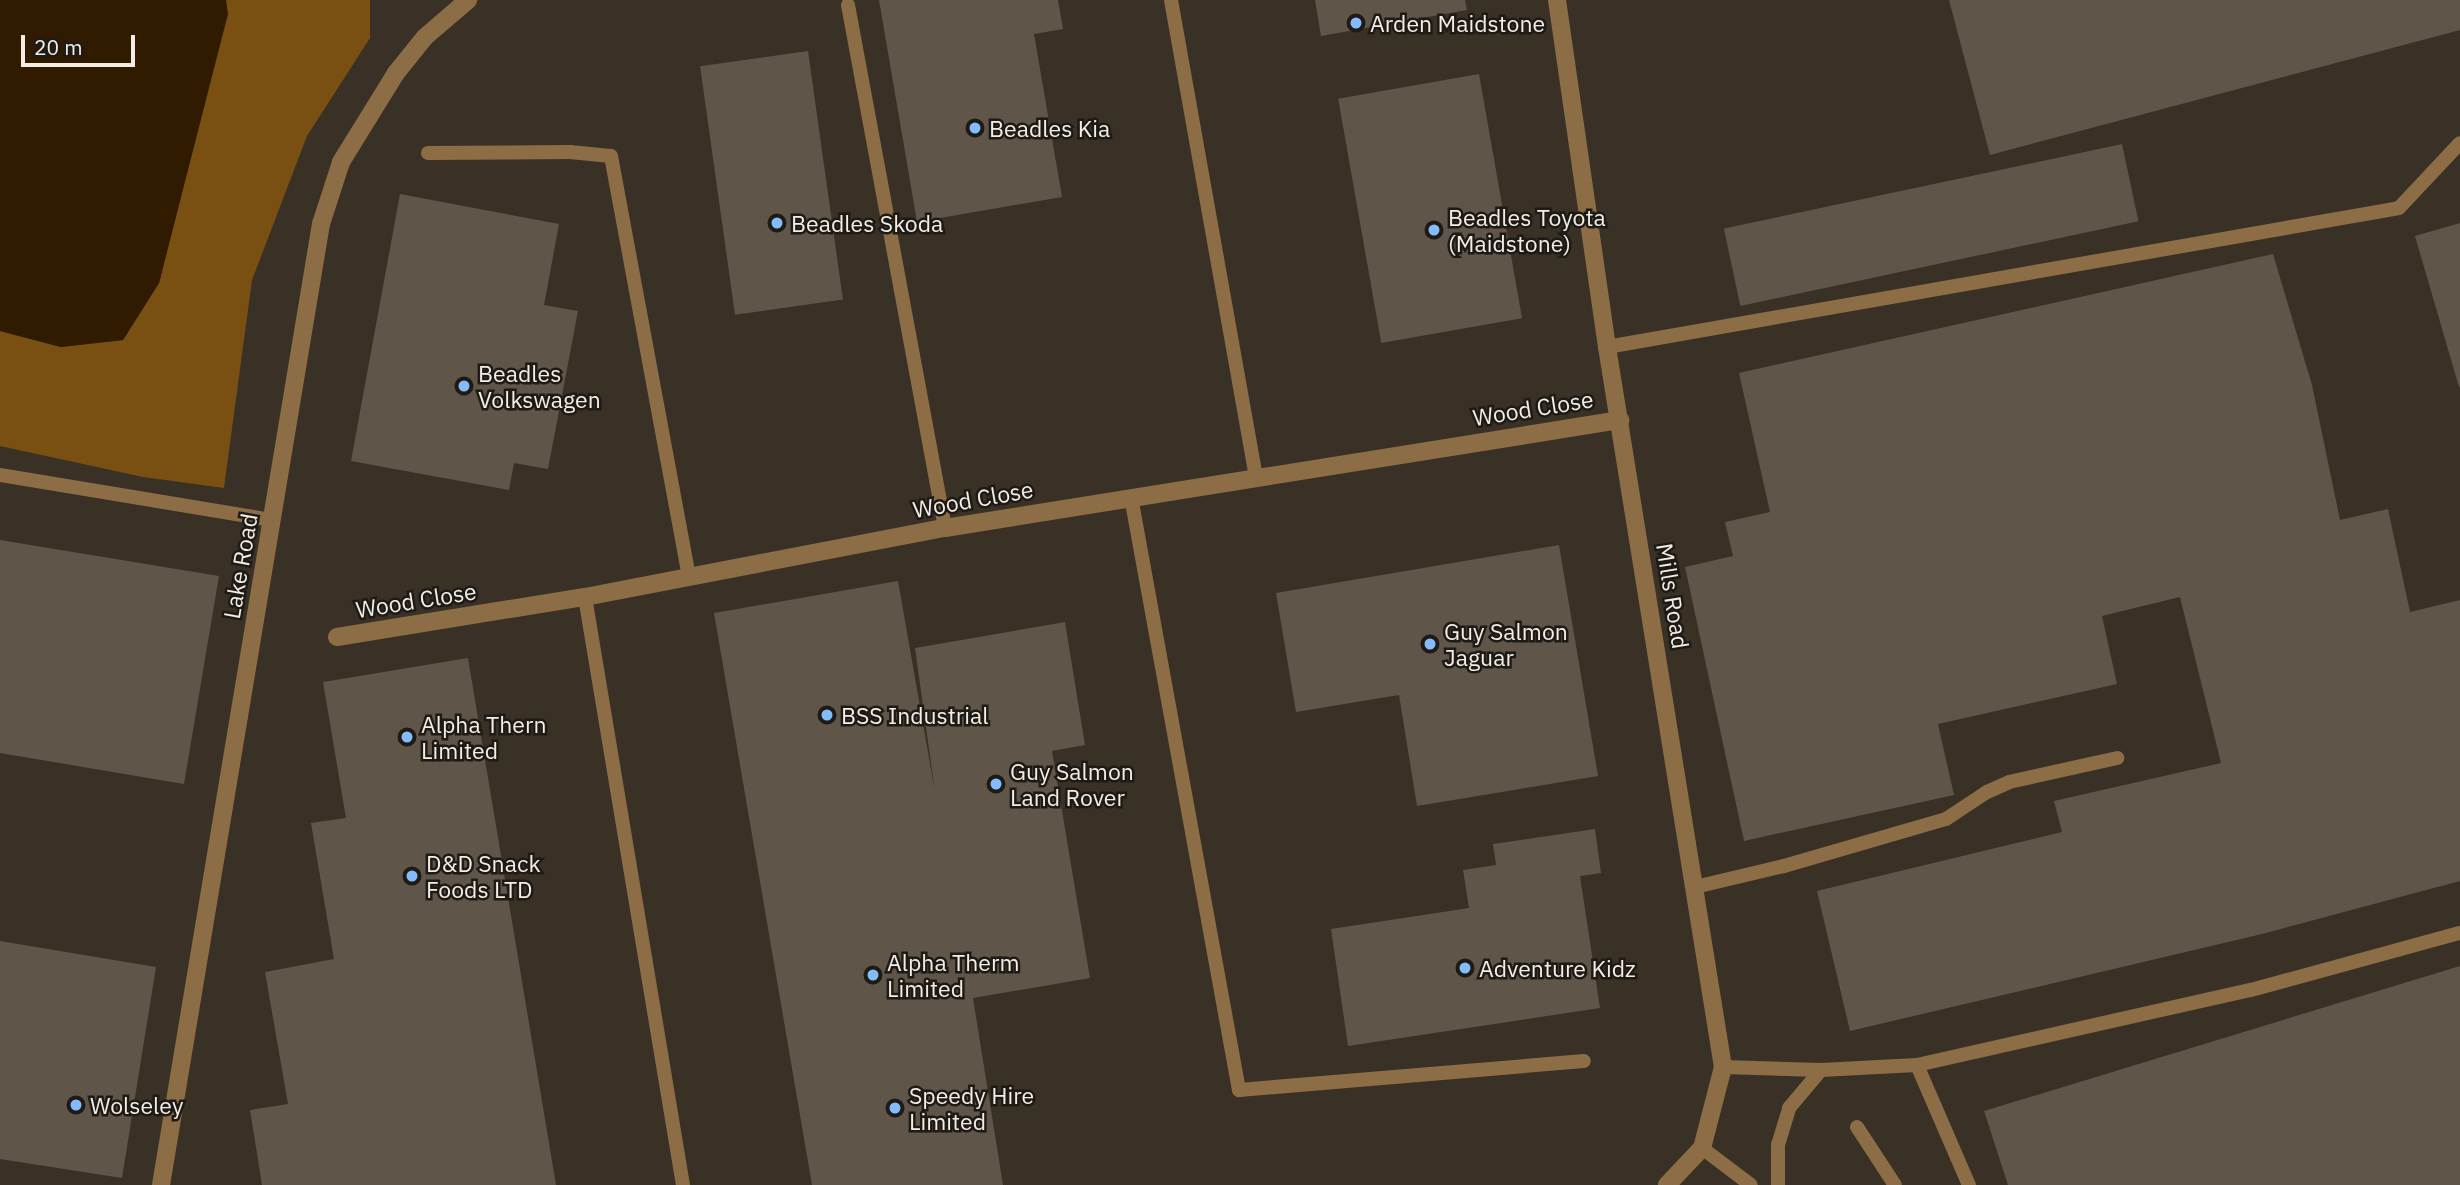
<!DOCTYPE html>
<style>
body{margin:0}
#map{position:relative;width:2460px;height:1185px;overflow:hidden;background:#3a3126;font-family:"IBM Plex Sans",sans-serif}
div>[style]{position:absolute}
.forest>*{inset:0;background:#795011}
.water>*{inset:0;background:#301b00}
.building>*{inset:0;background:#5f5549;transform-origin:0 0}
.service>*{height:14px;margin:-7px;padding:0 7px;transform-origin:7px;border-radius:7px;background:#8d6d45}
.minor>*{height:18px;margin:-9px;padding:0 9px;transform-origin:9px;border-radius:9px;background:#8d6d45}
.dots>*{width:19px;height:19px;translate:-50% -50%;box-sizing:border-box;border:4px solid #1e1a15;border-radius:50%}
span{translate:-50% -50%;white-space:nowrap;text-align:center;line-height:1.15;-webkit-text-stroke:5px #1e1a15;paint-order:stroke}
.poi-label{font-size:23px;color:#f3ede6}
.left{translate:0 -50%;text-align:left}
.street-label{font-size:23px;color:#f3ede6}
.scale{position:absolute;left:21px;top:35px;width:114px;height:32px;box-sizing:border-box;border:4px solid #f3ede6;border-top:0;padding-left:9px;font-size:21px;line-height:24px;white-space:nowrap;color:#f3ede6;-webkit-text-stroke:5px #1e1a15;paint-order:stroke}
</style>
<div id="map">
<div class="forest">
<i style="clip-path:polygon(226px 0,370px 0,370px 38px,307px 136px,252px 280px,224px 488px,143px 477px,0 446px,0 331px,61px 347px,123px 340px,159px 283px,227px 14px)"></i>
</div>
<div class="water">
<i style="clip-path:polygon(0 0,226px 0,228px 14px,159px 283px,123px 340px,61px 347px,0 331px)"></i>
</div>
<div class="building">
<i style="clip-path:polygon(879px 0,1058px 0,1063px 29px,1034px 34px,1062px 197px,917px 222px)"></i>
<i style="clip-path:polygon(1315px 0,1465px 0,1467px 10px,1321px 36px)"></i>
<i style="clip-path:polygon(1949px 0,2460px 0,2460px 30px,1990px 155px)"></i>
<i style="left:808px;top:51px;width:251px;height:109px;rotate:82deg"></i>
<i style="left:1479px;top:74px;width:248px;height:143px;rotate:80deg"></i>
<i style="left:2122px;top:144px;width:79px;height:407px;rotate:78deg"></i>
<i style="clip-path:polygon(400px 194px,559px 224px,544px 305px,578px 311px,548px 469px,514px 463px,509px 490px,351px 461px)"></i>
<i style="clip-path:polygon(2460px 223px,2460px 387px,2459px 387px,2415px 236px)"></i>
<i style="clip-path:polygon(2273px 254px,2312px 385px,2340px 520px,2388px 509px,2410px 612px,2460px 600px,2460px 881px,2262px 934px,1850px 1031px,1817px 891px,2062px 832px,2054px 801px,2221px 763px,2180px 597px,2102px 616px,2117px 684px,1938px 724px,1954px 795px,1744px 841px,1685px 567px,1733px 556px,1725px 522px,1770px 512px,1739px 373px)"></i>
<i style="clip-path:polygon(0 540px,219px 576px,184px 784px,0 753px)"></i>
<i style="clip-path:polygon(1559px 545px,1598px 776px,1417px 806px,1399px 695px,1296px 712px,1276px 593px)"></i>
<i style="clip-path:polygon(898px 581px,935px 792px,915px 648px,1065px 622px,1085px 745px,1052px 751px,1090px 978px,973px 998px,1003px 1185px,812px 1185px,714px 613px)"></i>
<i style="clip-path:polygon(468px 658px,556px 1185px,262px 1185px,250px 1110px,288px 1104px,265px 972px,334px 959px,311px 823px,346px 818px,323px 682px)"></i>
<i style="clip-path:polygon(1595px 829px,1601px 873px,1580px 876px,1600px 1008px,1348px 1046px,1331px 929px,1469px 908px,1463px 870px,1496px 865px,1493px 844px)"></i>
<i style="clip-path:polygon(0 941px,156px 967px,122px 1178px,0 1159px)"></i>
<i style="clip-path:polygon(2460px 966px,2460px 1185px,2008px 1185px,1984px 1111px)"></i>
</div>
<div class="service">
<i style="left:1171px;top:0;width:484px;rotate:79.9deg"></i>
<i style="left:848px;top:5px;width:532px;rotate:79.49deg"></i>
<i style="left:428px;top:153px;width:142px;rotate:-0.4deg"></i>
<i style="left:570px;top:152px;width:41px;rotate:5.6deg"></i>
<i style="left:611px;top:156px;width:427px;rotate:79.5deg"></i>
<i style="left:1607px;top:347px;width:804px;rotate:-9.95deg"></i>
<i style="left:2399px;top:208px;width:89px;rotate:-46.8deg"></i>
<i style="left:0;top:475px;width:276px;rotate:9.4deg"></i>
<i style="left:1131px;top:497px;width:603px;rotate:79.68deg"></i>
<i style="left:1239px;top:1090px;width:346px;rotate:-4.8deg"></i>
<i style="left:585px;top:597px;width:596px;rotate:80.54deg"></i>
<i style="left:1695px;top:887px;width:91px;rotate:-13.3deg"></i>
<i style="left:1784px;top:866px;width:169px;rotate:-16.2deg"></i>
<i style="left:1946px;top:819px;width:49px;rotate:-33.4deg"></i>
<i style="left:1987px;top:792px;width:24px;rotate:-24deg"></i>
<i style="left:2009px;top:782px;width:111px;rotate:-12.5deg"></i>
<i style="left:1917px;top:1065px;width:131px;rotate:66.6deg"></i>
<i style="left:1723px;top:1067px;width:98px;rotate:1.8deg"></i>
<i style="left:1821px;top:1070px;width:96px;rotate:-3deg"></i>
<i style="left:1917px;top:1065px;width:342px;rotate:-12.7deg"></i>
<i style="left:2251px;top:990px;width:217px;rotate:-15.3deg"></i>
<i style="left:1857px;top:1127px;width:69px;rotate:56.8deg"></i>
<i style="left:1702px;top:1148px;width:61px;rotate:37.1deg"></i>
<i style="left:1778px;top:1185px;width:40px;rotate:-90deg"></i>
<i style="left:1778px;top:1145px;width:39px;rotate:-73deg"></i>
<i style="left:1789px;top:1108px;width:50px;rotate:-49.9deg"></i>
</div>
<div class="minor">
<i style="left:1557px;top:0;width:351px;rotate:81.8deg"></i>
<i style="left:1607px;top:347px;width:729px;rotate:80.85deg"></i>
<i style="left:1723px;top:1067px;width:84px;rotate:104.5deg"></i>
<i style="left:1702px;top:1148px;width:51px;rotate:133.4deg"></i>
<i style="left:337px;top:637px;width:251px;rotate:-9.2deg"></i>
<i style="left:585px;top:597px;width:367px;rotate:-10.9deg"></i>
<i style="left:945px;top:528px;width:684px;rotate:-9.09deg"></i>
<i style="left:161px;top:1185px;width:974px;rotate:-80.55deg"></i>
<i style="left:321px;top:224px;width:65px;rotate:-72.1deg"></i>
<i style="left:341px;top:162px;width:105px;rotate:-58.3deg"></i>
<i style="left:396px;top:73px;width:46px;rotate:-51.1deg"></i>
<i style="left:425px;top:37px;width:57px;rotate:-40.7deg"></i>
</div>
<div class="dots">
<i style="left:1356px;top:23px;background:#84bcfb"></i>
<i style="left:975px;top:128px;background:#84bcfb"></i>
<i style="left:777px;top:223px;background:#84bcfb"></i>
<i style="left:1434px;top:230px;background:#84bcfb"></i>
<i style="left:464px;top:386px;background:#84bcfb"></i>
<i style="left:1430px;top:644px;background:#84bcfb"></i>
<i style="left:827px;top:715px;background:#84bcfb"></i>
<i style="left:407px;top:737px;background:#84bcfb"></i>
<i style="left:996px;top:784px;background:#84bcfb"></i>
<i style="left:412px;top:876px;background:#84bcfb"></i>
<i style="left:1465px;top:968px;background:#84bcfb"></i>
<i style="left:873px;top:975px;background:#84bcfb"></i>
<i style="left:76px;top:1105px;background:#84bcfb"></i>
<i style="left:895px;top:1108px;background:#84bcfb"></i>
</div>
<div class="poi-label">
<span class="left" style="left:1370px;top:23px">Arden Maidstone</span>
<span class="left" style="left:989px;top:128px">Beadles Kia</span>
<span class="left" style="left:1448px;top:230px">Beadles Toyota<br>(Maidstone)</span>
<span class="left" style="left:791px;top:223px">Beadles Skoda</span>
<span class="left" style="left:478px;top:386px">Beadles<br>Volkswagen</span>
<span class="left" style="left:1444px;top:644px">Guy Salmon<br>Jaguar</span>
<span class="left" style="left:841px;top:715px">BSS Industrial</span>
<span class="left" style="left:421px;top:737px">Alpha Thern<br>Limited</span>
<span class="left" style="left:1010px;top:784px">Guy Salmon<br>Land Rover</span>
<span class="left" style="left:426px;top:876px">D&amp;D Snack<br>Foods LTD</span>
<span class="left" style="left:887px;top:975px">Alpha Therm<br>Limited</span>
<span class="left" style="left:1479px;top:968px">Adventure Kidz</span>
<span class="left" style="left:909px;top:1108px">Speedy Hire<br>Limited</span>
<span class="left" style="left:90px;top:1105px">Wolseley</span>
</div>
<div class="street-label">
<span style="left:1533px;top:408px;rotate:-9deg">Wood Close</span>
<span style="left:973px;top:499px;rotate:-10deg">Wood Close</span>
<span style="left:240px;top:566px;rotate:-80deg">Lake Road</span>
<span style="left:1673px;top:596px;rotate:81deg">Mills Road</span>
<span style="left:416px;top:600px;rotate:-9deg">Wood Close</span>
</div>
<div class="scale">20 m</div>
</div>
